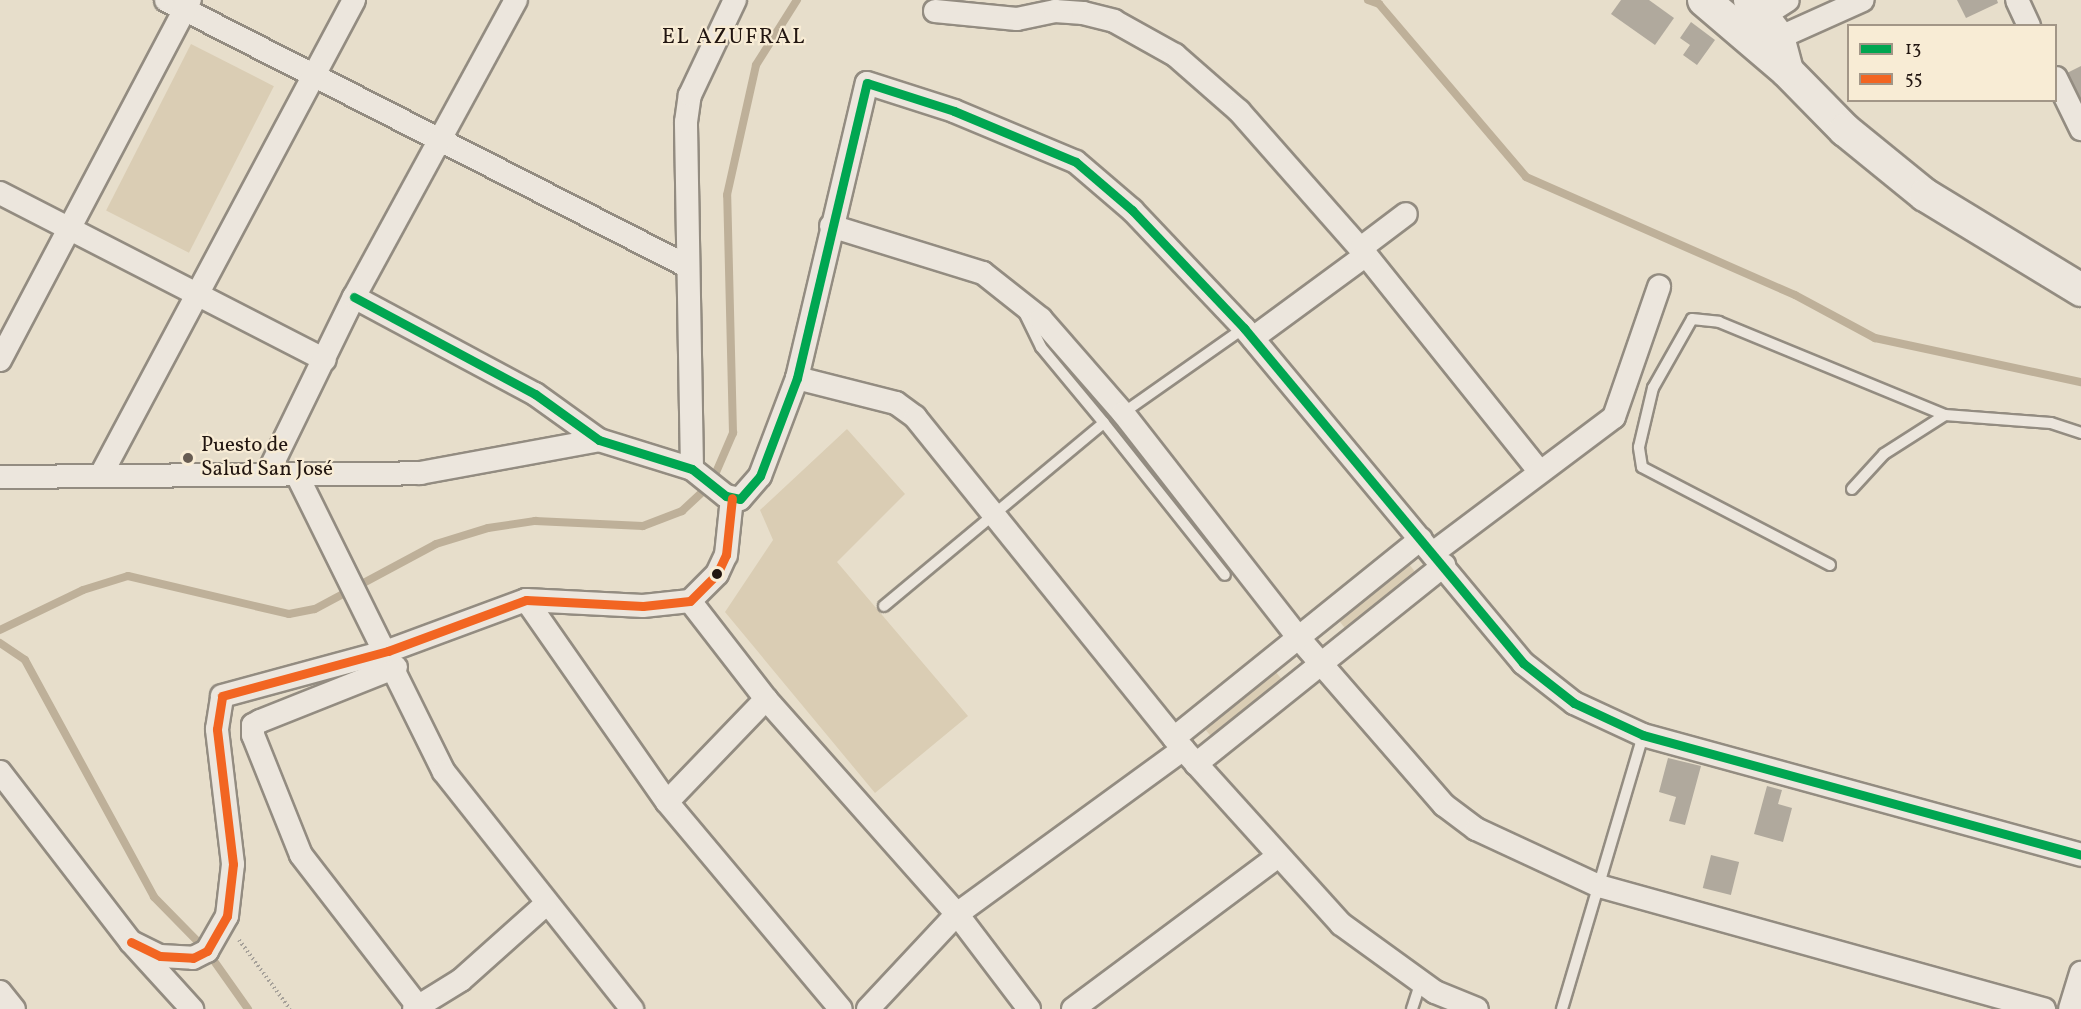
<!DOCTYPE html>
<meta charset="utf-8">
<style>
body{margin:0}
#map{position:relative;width:2081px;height:1009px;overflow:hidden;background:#e7decb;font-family:Vollkorn,serif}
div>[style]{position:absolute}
.green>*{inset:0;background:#dacdb4;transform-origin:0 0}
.stream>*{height:8px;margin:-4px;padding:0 4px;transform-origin:4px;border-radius:4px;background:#beb099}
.building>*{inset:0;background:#b0a99d;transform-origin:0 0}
.path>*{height:4px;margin-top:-2px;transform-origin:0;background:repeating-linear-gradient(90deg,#a5a099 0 1.5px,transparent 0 4.5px)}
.roads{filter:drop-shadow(2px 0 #938c81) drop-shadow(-2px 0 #938c81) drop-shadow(0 2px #938c81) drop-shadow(0 -2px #938c81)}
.lane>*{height:10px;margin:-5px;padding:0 5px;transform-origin:5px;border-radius:5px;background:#ece6dd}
.street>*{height:22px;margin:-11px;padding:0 11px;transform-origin:11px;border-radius:11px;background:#ece6dd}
.secondary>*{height:32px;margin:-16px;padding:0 16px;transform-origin:16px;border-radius:16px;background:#ece6dd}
.bus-1>*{height:9px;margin:-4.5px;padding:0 4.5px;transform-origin:4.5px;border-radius:4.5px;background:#00a651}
.bus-2>*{height:9px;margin:-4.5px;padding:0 4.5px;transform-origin:4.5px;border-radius:4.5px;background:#f26522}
.dots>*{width:16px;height:16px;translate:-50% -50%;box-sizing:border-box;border:3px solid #f8ecd5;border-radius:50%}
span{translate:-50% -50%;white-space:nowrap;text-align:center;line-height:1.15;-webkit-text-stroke:4.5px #f8ecd5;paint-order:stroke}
.poi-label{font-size:21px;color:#221611}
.left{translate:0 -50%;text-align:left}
.neighbourhood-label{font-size:22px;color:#221611;letter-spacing:1.5px}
.legend{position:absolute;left:1847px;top:24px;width:210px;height:78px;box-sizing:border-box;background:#f8ecd5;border:2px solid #a29687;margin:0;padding:8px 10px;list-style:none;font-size:18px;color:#221611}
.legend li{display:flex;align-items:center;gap:12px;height:30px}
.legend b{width:30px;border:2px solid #a29687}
</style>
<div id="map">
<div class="green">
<i style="left:191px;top:44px;width:93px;height:187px;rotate:27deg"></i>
<i style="clip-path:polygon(847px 429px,905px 494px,837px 562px,968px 716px,875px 793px,725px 612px,773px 540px,760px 510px)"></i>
<i style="left:1409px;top:564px;width:11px;height:90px;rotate:52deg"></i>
<i style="left:1275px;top:671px;width:13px;height:91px;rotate:51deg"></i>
</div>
<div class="stream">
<i style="left:1368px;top:0;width:12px;rotate:20deg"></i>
<i style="left:1379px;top:4px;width:227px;rotate:49.6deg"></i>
<i style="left:1526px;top:177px;width:294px;rotate:23.7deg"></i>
<i style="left:1795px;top:295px;width:91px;rotate:28.3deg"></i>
<i style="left:1875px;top:338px;width:211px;rotate:12.1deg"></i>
<i style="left:0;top:630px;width:92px;rotate:-25.7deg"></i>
<i style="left:83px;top:590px;width:47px;rotate:-17.3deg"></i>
<i style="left:128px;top:576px;width:165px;rotate:13.3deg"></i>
<i style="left:289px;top:614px;width:26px;rotate:-11deg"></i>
<i style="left:315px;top:609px;width:137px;rotate:-28.2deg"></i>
<i style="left:436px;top:544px;width:54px;rotate:-17.1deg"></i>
<i style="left:488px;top:528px;width:48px;rotate:-8.5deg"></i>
<i style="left:535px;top:521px;width:108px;rotate:2.7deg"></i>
<i style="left:643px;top:526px;width:42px;rotate:-21deg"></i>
<i style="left:682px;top:511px;width:40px;rotate:-43deg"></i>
<i style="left:711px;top:484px;width:56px;rotate:-66.7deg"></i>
<i style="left:733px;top:433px;width:238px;rotate:-91.4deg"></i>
<i style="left:727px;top:195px;width:133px;rotate:-77.4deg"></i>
<i style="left:756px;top:65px;width:77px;rotate:-57.8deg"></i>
<i style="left:0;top:643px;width:30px;rotate:34deg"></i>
<i style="left:25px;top:660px;width:270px;rotate:61.4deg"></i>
<i style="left:154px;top:897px;width:76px;rotate:45.5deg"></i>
<i style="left:207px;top:951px;width:71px;rotate:54.7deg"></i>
</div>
<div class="building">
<i style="clip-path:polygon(1621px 0,1649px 0,1674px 18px,1655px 45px,1611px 14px)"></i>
<i style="clip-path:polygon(1957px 0,1997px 0,1998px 3px,1966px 18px)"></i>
<i style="clip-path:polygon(1691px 22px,1715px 40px,1697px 65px,1683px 55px,1690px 45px,1680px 38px)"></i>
<i style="clip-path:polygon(2081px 66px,2081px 98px,2077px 100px,2065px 74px)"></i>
<i style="clip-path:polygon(1668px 758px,1701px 766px,1685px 825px,1669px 821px,1676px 797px,1659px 792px)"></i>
<i style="clip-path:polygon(1767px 786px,1782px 790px,1778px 804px,1792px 808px,1783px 842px,1754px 834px)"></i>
<i style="left:1711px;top:855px;width:29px;height:34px;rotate:14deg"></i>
</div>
<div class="path">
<i style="left:239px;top:940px;width:86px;rotate:53.5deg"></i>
</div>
<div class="roads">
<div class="lane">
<i style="left:1123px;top:413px;width:148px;rotate:-35.1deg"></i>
<i style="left:1104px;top:423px;width:194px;rotate:51.5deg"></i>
<i style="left:1852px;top:489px;width:47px;rotate:-47.6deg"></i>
<i style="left:1884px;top:454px;width:72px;rotate:-32.6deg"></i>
<i style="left:1830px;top:565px;width:212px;rotate:-152.5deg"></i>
<i style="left:1642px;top:467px;width:20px;rotate:-99deg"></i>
<i style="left:1639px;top:447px;width:61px;rotate:-76.7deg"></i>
<i style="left:1653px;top:388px;width:79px;rotate:-60.5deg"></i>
<i style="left:1692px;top:319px;width:27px;rotate:6deg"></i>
<i style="left:1719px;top:322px;width:244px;rotate:22.4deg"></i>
<i style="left:1945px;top:415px;width:106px;rotate:4.3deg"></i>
<i style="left:2051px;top:423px;width:32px;rotate:18deg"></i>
<i style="left:884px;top:606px;width:286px;rotate:-39.8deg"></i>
<i style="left:1104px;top:423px;width:99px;rotate:-129.7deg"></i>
<i style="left:1041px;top:347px;width:39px;rotate:-116deg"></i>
<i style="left:1412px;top:1009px;width:29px;rotate:-72deg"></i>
<i style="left:1562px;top:1009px;width:286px;rotate:-73.5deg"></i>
</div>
<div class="street">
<i style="left:166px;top:0;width:583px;rotate:27.05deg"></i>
<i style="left:2017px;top:0;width:29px;rotate:65deg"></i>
<i style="left:935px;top:11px;width:82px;rotate:5.6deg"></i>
<i style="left:1017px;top:19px;width:39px;rotate:-12deg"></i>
<i style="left:1055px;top:11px;width:28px;rotate:4deg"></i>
<i style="left:1083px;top:13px;width:32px;rotate:14deg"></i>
<i style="left:1114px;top:21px;width:70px;rotate:29.1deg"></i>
<i style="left:1175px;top:55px;width:85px;rotate:41.2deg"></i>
<i style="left:1239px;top:111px;width:192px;rotate:48.6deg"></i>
<i style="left:1366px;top:255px;width:278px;rotate:51.3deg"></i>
<i style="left:1749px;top:25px;width:46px;rotate:-32.7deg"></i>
<i style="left:1765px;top:44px;width:107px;rotate:-24.2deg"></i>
<i style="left:2056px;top:78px;width:57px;rotate:63.9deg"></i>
<i style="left:0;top:193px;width:365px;rotate:27.2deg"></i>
<i style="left:831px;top:226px;width:159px;rotate:17.2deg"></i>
<i style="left:983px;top:273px;width:74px;rotate:38.4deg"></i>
<i style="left:1041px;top:319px;width:125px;rotate:48.9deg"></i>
<i style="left:1123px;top:413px;width:283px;rotate:52deg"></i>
<i style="left:1297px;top:636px;width:224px;rotate:49deg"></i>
<i style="left:1444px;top:805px;width:40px;rotate:37deg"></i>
<i style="left:1476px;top:829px;width:136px;rotate:24.9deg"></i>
<i style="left:1599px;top:886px;width:462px;rotate:15.5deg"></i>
<i style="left:1361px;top:248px;width:56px;rotate:-37.1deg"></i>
<i style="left:354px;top:297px;width:205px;rotate:28.2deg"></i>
<i style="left:535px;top:394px;width:79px;rotate:35.7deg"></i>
<i style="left:599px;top:440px;width:97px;rotate:17.3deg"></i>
<i style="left:692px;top:469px;width:43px;rotate:38.5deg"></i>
<i style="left:726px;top:496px;width:14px;rotate:12deg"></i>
<i style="left:740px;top:499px;width:30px;rotate:-49deg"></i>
<i style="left:760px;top:476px;width:105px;rotate:-69.3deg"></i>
<i style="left:797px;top:378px;width:303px;rotate:-76.7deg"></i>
<i style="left:867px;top:83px;width:91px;rotate:17.8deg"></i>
<i style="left:954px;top:111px;width:132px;rotate:22.7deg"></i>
<i style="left:1076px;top:162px;width:74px;rotate:40.6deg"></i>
<i style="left:1132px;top:210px;width:163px;rotate:46.5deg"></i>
<i style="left:1244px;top:328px;width:436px;rotate:50.2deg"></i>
<i style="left:1523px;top:663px;width:65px;rotate:38.1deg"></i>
<i style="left:1574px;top:703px;width:76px;rotate:24.9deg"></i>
<i style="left:1643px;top:735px;width:454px;rotate:15.3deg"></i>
<i style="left:1253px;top:338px;width:140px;rotate:-36.3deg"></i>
<i style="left:0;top:360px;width:407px;rotate:-62.2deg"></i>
<i style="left:797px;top:378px;width:102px;rotate:14.2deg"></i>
<i style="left:896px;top:403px;width:24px;rotate:36deg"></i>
<i style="left:915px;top:417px;width:427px;rotate:51.1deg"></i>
<i style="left:1183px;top:749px;width:236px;rotate:47.9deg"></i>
<i style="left:1341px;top:924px;width:116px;rotate:35.9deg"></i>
<i style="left:1435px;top:992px;width:45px;rotate:22deg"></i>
<i style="left:692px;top:469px;width:347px;rotate:-91deg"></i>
<i style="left:686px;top:122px;width:27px;rotate:-82deg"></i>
<i style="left:690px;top:95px;width:105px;rotate:-64.7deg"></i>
<i style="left:102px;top:473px;width:536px;rotate:-61.95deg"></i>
<i style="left:267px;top:475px;width:198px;rotate:-64deg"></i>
<i style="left:354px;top:297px;width:338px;rotate:-61.4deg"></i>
<i style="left:297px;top:475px;width:331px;rotate:63.7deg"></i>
<i style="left:444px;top:772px;width:303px;rotate:51.6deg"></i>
<i style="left:0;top:477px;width:420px;rotate:-0.5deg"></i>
<i style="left:420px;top:473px;width:182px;rotate:-10.4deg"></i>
<i style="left:1433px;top:553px;width:226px;rotate:-36.9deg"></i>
<i style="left:1614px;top:417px;width:138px;rotate:-70.9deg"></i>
<i style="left:526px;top:600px;width:246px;rotate:55.1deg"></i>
<i style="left:667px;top:802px;width:270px;rotate:50deg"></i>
<i style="left:690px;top:601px;width:124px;rotate:52.2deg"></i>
<i style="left:766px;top:699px;width:288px;rotate:48.4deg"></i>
<i style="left:957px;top:914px;width:119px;rotate:52.8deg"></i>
<i style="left:396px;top:667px;width:146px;rotate:158.3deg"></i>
<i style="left:260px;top:721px;width:8px;rotate:150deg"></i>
<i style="left:253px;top:725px;width:10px;rotate:90deg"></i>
<i style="left:253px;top:735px;width:129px;rotate:68.2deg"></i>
<i style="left:301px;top:855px;width:195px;rotate:52.3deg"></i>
<i style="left:1174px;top:738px;width:317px;rotate:-38.9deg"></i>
<i style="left:1196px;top:764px;width:318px;rotate:-38.7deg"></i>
<i style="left:0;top:772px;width:215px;rotate:52.4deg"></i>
<i style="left:131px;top:942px;width:91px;rotate:47.7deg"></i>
<i style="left:667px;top:802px;width:143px;rotate:-46.1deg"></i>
<i style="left:131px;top:942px;width:32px;rotate:26deg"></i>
<i style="left:160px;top:956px;width:33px;rotate:3deg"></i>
<i style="left:193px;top:958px;width:16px;rotate:-27deg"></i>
<i style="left:207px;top:951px;width:40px;rotate:-60.3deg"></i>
<i style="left:227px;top:916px;width:52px;rotate:-83.4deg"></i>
<i style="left:233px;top:864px;width:136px;rotate:-96.8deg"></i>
<i style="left:217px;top:729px;width:33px;rotate:-81deg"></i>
<i style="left:222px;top:696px;width:172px;rotate:-15.2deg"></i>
<i style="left:388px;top:651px;width:147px;rotate:-20.3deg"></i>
<i style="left:526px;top:600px;width:117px;rotate:2.9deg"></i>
<i style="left:643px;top:606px;width:47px;rotate:-6.1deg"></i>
<i style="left:690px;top:601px;width:38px;rotate:-45deg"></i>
<i style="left:717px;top:574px;width:21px;rotate:-65deg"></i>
<i style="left:726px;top:555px;width:57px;rotate:-84deg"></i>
<i style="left:0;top:992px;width:22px;rotate:51deg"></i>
<i style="left:414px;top:1009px;width:55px;rotate:-31.7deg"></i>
<i style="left:461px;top:980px;width:113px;rotate:-41.8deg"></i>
<i style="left:868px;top:1009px;width:130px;rotate:-46.9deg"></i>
<i style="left:957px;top:914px;width:280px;rotate:-36.1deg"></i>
<i style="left:1073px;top:1009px;width:254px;rotate:-36.7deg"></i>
<i style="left:2070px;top:1009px;width:38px;rotate:-73deg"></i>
</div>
<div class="secondary">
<i style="left:1704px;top:0;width:109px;rotate:40.5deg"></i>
<i style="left:1787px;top:71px;width:83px;rotate:45.5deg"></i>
<i style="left:1845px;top:130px;width:103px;rotate:39.1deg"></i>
<i style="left:1925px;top:195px;width:183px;rotate:31.3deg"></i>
<i style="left:1750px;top:0;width:46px;rotate:52.9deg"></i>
<i style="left:1778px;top:37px;width:35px;rotate:75deg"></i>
</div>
</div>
<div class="bus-1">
<i style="left:354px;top:297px;width:205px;rotate:28.2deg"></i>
<i style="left:535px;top:394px;width:79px;rotate:35.7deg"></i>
<i style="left:599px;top:440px;width:97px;rotate:17.3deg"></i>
<i style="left:692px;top:469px;width:43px;rotate:38.5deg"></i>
<i style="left:726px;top:496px;width:14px;rotate:12deg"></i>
<i style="left:740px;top:499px;width:30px;rotate:-49deg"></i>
<i style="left:760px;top:476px;width:105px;rotate:-69.3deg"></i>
<i style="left:797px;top:378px;width:303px;rotate:-76.7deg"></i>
<i style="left:867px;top:83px;width:91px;rotate:17.8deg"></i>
<i style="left:954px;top:111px;width:132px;rotate:22.7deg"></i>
<i style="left:1076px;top:162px;width:74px;rotate:40.6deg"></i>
<i style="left:1132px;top:210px;width:163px;rotate:46.5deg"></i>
<i style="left:1244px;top:328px;width:436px;rotate:50.2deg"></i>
<i style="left:1523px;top:663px;width:65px;rotate:38.1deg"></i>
<i style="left:1574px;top:703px;width:76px;rotate:24.9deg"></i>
<i style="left:1643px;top:735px;width:454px;rotate:15.3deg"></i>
</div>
<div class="bus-2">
<i style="left:131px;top:942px;width:32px;rotate:26deg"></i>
<i style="left:160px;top:956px;width:33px;rotate:3deg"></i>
<i style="left:193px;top:958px;width:16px;rotate:-27deg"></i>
<i style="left:207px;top:951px;width:40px;rotate:-60.3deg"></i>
<i style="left:227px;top:916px;width:52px;rotate:-83.4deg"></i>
<i style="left:233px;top:864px;width:136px;rotate:-96.8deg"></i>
<i style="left:217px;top:729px;width:33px;rotate:-81deg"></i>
<i style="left:222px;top:696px;width:172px;rotate:-15.2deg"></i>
<i style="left:388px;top:651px;width:147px;rotate:-20.3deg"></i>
<i style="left:526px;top:600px;width:117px;rotate:2.9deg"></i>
<i style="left:643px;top:606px;width:47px;rotate:-6.1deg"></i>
<i style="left:690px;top:601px;width:38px;rotate:-45deg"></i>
<i style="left:717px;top:574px;width:21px;rotate:-65deg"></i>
<i style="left:726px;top:555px;width:57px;rotate:-84deg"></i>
</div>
<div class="dots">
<i style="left:188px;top:458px;background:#675c52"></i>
<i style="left:717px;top:574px;background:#221611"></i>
</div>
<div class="poi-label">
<span class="left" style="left:201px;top:458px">Puesto de<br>Salud San José</span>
</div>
<div class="neighbourhood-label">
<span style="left:734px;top:38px">EL AZUFRAL</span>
</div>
<ul class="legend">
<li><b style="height:8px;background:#00a651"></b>13</li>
<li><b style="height:8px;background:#f26522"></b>55</li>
</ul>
</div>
